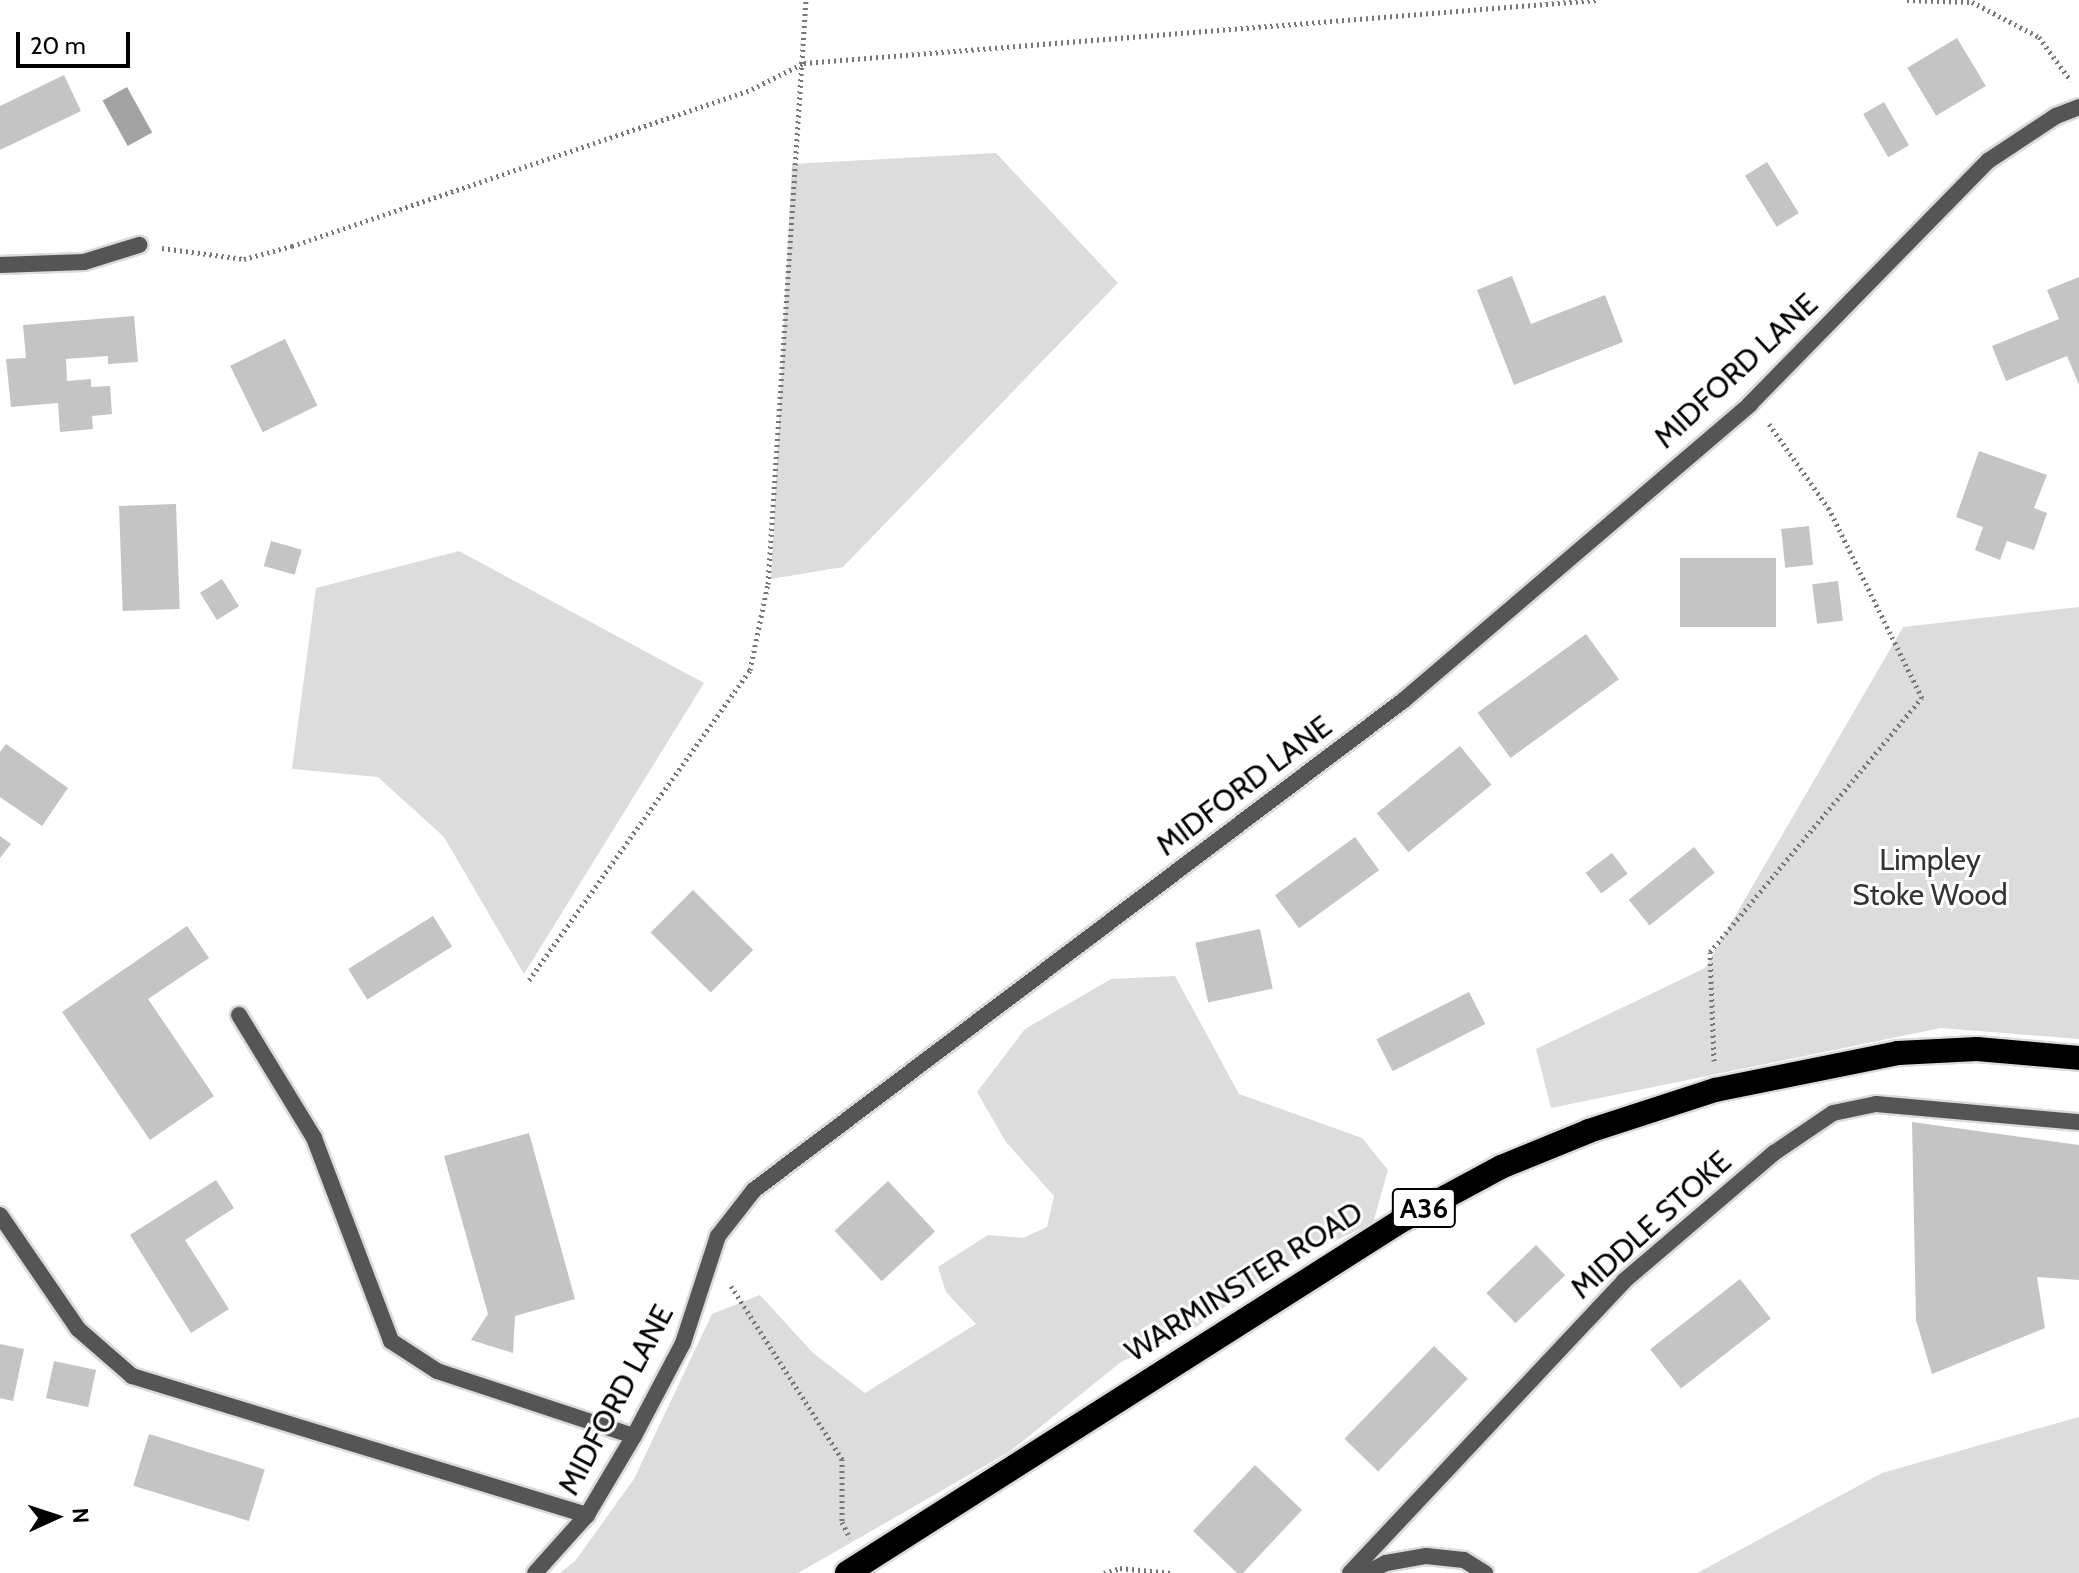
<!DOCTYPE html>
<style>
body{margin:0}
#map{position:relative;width:2079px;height:1573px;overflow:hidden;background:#fff;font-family:Cabin,sans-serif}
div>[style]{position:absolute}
.green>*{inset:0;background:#dcdcdc}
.water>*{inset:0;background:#a3a3a3;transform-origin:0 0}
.building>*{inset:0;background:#c4c4c4;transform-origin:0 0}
.path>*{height:5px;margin-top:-2.5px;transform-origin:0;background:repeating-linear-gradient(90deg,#777 0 2px,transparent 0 6px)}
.roads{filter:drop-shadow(2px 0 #dbdbdb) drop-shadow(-2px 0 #dbdbdb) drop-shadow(0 2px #dbdbdb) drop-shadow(0 -2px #dbdbdb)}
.lane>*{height:16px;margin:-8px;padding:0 8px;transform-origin:8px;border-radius:8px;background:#555}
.street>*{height:16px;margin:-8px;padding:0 8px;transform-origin:8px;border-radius:8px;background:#555}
.highway>*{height:24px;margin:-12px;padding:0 12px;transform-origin:12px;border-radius:12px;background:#000}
span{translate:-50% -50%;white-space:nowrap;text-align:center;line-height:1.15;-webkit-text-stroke:6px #fff;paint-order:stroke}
.shield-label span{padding:2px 6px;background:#fff;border:2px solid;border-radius:6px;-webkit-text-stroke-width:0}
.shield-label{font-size:28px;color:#000;font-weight:700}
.street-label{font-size:30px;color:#000}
.park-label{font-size:30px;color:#333}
.north{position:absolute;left:16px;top:1477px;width:80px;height:80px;-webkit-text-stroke:6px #fff;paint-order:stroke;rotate:87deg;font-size:22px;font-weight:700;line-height:32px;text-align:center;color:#000}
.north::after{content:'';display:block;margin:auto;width:28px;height:36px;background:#000;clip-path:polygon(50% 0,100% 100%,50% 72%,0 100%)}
.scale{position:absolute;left:16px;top:32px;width:114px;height:36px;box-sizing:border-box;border:4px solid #000;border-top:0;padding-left:10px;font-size:24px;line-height:28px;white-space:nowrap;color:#000;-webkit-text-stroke:6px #fff;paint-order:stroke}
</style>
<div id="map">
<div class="green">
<i style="clip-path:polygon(996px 153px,1118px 283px,843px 567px,771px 579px,792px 164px)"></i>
<i style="clip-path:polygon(459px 551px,704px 683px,524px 974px,444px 837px,378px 777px,292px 769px,316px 588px)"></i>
<i style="clip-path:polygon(2079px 607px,2079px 1039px,1941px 1028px,1551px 1108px,1536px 1049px,1705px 968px,1903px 627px)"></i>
<i style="clip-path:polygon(1175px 976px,1239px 1094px,1362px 1138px,1388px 1170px,1373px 1223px,1289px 1262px,1195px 1328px,1121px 1362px,1009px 1452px,798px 1573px,560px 1573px,576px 1560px,634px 1479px,712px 1314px,760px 1295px,813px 1353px,865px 1393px,976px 1324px,946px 1292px,938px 1267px,988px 1235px,1023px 1238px,1047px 1227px,1054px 1196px,1006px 1142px,977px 1092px,1025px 1029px,1111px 979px)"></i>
<i style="clip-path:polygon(2079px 1417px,2079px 1573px,1697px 1573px,1882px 1473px)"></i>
</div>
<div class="water">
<i style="left:127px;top:87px;width:52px;height:28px;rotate:61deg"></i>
</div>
<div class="building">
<i style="left:1957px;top:38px;width:56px;height:58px;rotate:59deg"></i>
<i style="clip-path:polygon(64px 75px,81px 111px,0 150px,0 106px)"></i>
<i style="left:1884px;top:102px;width:50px;height:24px;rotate:60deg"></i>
<i style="left:1767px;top:162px;width:60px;height:26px;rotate:58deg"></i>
<i style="clip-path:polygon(1512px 276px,1531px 324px,1605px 295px,1623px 342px,1514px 385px,1477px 290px)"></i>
<i style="clip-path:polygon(2079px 277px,2079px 385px,2067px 356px,2006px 381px,1992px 346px,2059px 319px,2047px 290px)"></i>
<i style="clip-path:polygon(134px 316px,138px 362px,108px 364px,108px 356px,66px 359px,67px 381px,91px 379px,91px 387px,110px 386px,112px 414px,92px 416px,93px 429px,60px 432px,58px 403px,11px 407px,6px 359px,26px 358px,23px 325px)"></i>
<i style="left:285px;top:339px;width:74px;height:61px;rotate:64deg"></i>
<i style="clip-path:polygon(1979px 451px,2047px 475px,2034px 508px,2047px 513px,2034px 550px,2007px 541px,2000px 560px,1975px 550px,1983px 527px,1956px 517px)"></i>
<i style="left:176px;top:504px;width:105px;height:57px;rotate:88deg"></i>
<i style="left:1809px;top:526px;width:39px;height:28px;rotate:84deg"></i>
<i style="left:271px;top:541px;width:32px;height:26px;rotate:16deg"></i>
<i style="left:1776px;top:558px;width:69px;height:96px;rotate:90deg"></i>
<i style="left:222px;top:579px;width:32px;height:26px;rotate:58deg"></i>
<i style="left:1838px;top:581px;width:40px;height:26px;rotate:83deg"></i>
<i style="left:1586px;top:634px;width:56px;height:134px;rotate:54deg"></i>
<i style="clip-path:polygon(6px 744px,68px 788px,42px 826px,0 797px,0 752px)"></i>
<i style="left:1460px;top:746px;width:50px;height:107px;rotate:51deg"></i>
<i style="clip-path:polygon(0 836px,11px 844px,0 858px)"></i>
<i style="left:1355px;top:837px;width:41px;height:99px;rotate:54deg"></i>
<i style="left:1694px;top:847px;width:33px;height:84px;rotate:51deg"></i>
<i style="left:1612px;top:853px;width:26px;height:33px;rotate:53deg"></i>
<i style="left:693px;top:890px;width:85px;height:60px;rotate:45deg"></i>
<i style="left:433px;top:916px;width:36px;height:100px;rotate:58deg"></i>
<i style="clip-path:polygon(187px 926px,209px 958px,148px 999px,214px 1096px,150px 1140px,62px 1012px)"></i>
<i style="left:1260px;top:929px;width:61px;height:66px;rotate:78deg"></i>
<i style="left:1469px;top:992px;width:36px;height:104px;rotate:63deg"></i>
<i style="clip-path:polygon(1912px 1122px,2079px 1145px,2079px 1280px,2037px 1277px,2045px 1328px,1932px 1374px,1916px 1320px)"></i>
<i style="clip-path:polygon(529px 1133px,575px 1299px,515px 1316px,513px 1353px,471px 1340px,488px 1314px,444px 1156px)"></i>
<i style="clip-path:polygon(216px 1180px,234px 1208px,185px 1240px,229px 1309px,191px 1333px,130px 1235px)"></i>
<i style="left:888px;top:1181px;width:69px;height:73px;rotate:47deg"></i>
<i style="left:1536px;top:1245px;width:42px;height:69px;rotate:46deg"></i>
<i style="left:1740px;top:1279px;width:50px;height:114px;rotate:52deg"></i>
<i style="clip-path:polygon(0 1344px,24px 1349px,13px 1401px,0 1398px)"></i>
<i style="left:1434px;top:1346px;width:47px;height:129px;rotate:44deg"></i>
<i style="left:54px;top:1361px;width:43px;height:38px;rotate:12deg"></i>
<i style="left:149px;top:1434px;width:121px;height:54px;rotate:17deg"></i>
<i style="clip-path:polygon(1255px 1465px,1302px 1510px,1243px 1573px,1237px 1573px,1193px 1531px)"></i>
</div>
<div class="path">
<i style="left:1907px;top:0;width:65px;rotate:1.8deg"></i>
<i style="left:1972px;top:2px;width:76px;rotate:27.6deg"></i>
<i style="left:2039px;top:37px;width:54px;rotate:54deg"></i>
<i style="left:162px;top:248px;width:83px;rotate:7.6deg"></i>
<i style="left:244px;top:259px;width:50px;rotate:-15.2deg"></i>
<i style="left:292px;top:246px;width:486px;rotate:-18.8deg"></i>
<i style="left:752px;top:89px;width:58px;rotate:-26.6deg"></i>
<i style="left:804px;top:63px;width:795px;rotate:-4.55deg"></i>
<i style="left:529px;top:980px;width:381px;rotate:-54.5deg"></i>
<i style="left:750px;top:670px;width:88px;rotate:-78.2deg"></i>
<i style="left:768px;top:584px;width:585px;rotate:-86.28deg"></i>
<i style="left:1714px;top:1061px;width:109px;rotate:-92.1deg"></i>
<i style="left:1710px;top:952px;width:331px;rotate:-50.2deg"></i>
<i style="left:1922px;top:698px;width:211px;rotate:-116.2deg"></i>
<i style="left:1829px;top:509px;width:104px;rotate:-125.2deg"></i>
<i style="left:731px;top:1286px;width:206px;rotate:57.3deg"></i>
<i style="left:842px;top:1459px;width:63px;rotate:90deg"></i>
<i style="left:842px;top:1522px;width:18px;rotate:63deg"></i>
<i style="left:1104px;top:1573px;width:17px;rotate:-17deg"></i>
<i style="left:1120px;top:1568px;width:52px;rotate:5.5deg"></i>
</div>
<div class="roads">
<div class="lane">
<i style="left:239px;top:1015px;width:144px;rotate:58.6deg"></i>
<i style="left:314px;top:1138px;width:217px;rotate:69.2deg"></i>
<i style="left:391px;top:1341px;width:55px;rotate:33.1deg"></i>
<i style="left:437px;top:1371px;width:207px;rotate:18.3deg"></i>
<i style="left:1367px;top:1573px;width:21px;rotate:-28deg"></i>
<i style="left:1386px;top:1563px;width:41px;rotate:-9.9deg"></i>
<i style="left:1426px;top:1556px;width:38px;rotate:6deg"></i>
<i style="left:1464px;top:1560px;width:25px;rotate:32deg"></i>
</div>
<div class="street">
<i style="left:0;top:265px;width:84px;rotate:-2deg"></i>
<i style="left:84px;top:262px;width:58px;rotate:-17.2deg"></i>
<i style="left:0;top:1215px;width:138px;rotate:55.6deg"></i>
<i style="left:78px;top:1329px;width:72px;rotate:41deg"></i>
<i style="left:132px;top:1376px;width:476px;rotate:17deg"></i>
<i style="left:535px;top:1573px;width:78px;rotate:-48.1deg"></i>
<i style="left:587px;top:1515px;width:92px;rotate:-59.3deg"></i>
<i style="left:634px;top:1436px;width:105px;rotate:-62.2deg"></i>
<i style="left:683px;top:1343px;width:113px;rotate:-71.9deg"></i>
<i style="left:718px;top:1236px;width:58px;rotate:-52deg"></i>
<i style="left:754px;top:1190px;width:814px;rotate:-37.01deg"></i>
<i style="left:1404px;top:700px;width:455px;rotate:-40.5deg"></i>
<i style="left:1750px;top:404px;width:340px;rotate:-45.6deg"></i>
<i style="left:1988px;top:161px;width:82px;rotate:-33.5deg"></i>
<i style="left:2056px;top:116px;width:25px;rotate:-21deg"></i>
<i style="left:1350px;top:1573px;width:400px;rotate:-46.8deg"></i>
<i style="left:1624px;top:1281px;width:197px;rotate:-40.5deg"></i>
<i style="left:1774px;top:1153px;width:71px;rotate:-34.1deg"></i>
<i style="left:1833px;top:1113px;width:44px;rotate:-11.8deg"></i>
<i style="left:1876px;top:1104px;width:204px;rotate:5.1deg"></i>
</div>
<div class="highway">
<i style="left:847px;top:1573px;width:654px;rotate:-32.45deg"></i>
<i style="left:1399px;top:1222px;width:116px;rotate:-28.3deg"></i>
<i style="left:1501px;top:1167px;width:95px;rotate:-22.2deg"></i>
<i style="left:1589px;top:1131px;width:133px;rotate:-18deg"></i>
<i style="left:1715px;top:1090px;width:187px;rotate:-11.4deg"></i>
<i style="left:1898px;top:1053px;width:79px;rotate:-2.9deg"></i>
<i style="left:1977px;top:1049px;width:102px;rotate:5deg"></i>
</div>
</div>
<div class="shield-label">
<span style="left:1424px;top:1208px">A36</span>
</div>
<div class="street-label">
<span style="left:1736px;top:371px;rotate:-43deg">MIDFORD LANE</span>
<span style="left:1244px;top:786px;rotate:-37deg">MIDFORD LANE</span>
<span style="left:1651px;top:1225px;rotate:-42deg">MIDDLE STOKE</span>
<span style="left:1244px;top:1282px;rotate:-32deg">WARMINSTER ROAD</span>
<span style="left:616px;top:1400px;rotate:-62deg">MIDFORD LANE</span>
</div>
<div class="park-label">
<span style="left:1930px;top:877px">Limpley<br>Stoke Wood</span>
</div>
<div class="north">N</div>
<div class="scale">20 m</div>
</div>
